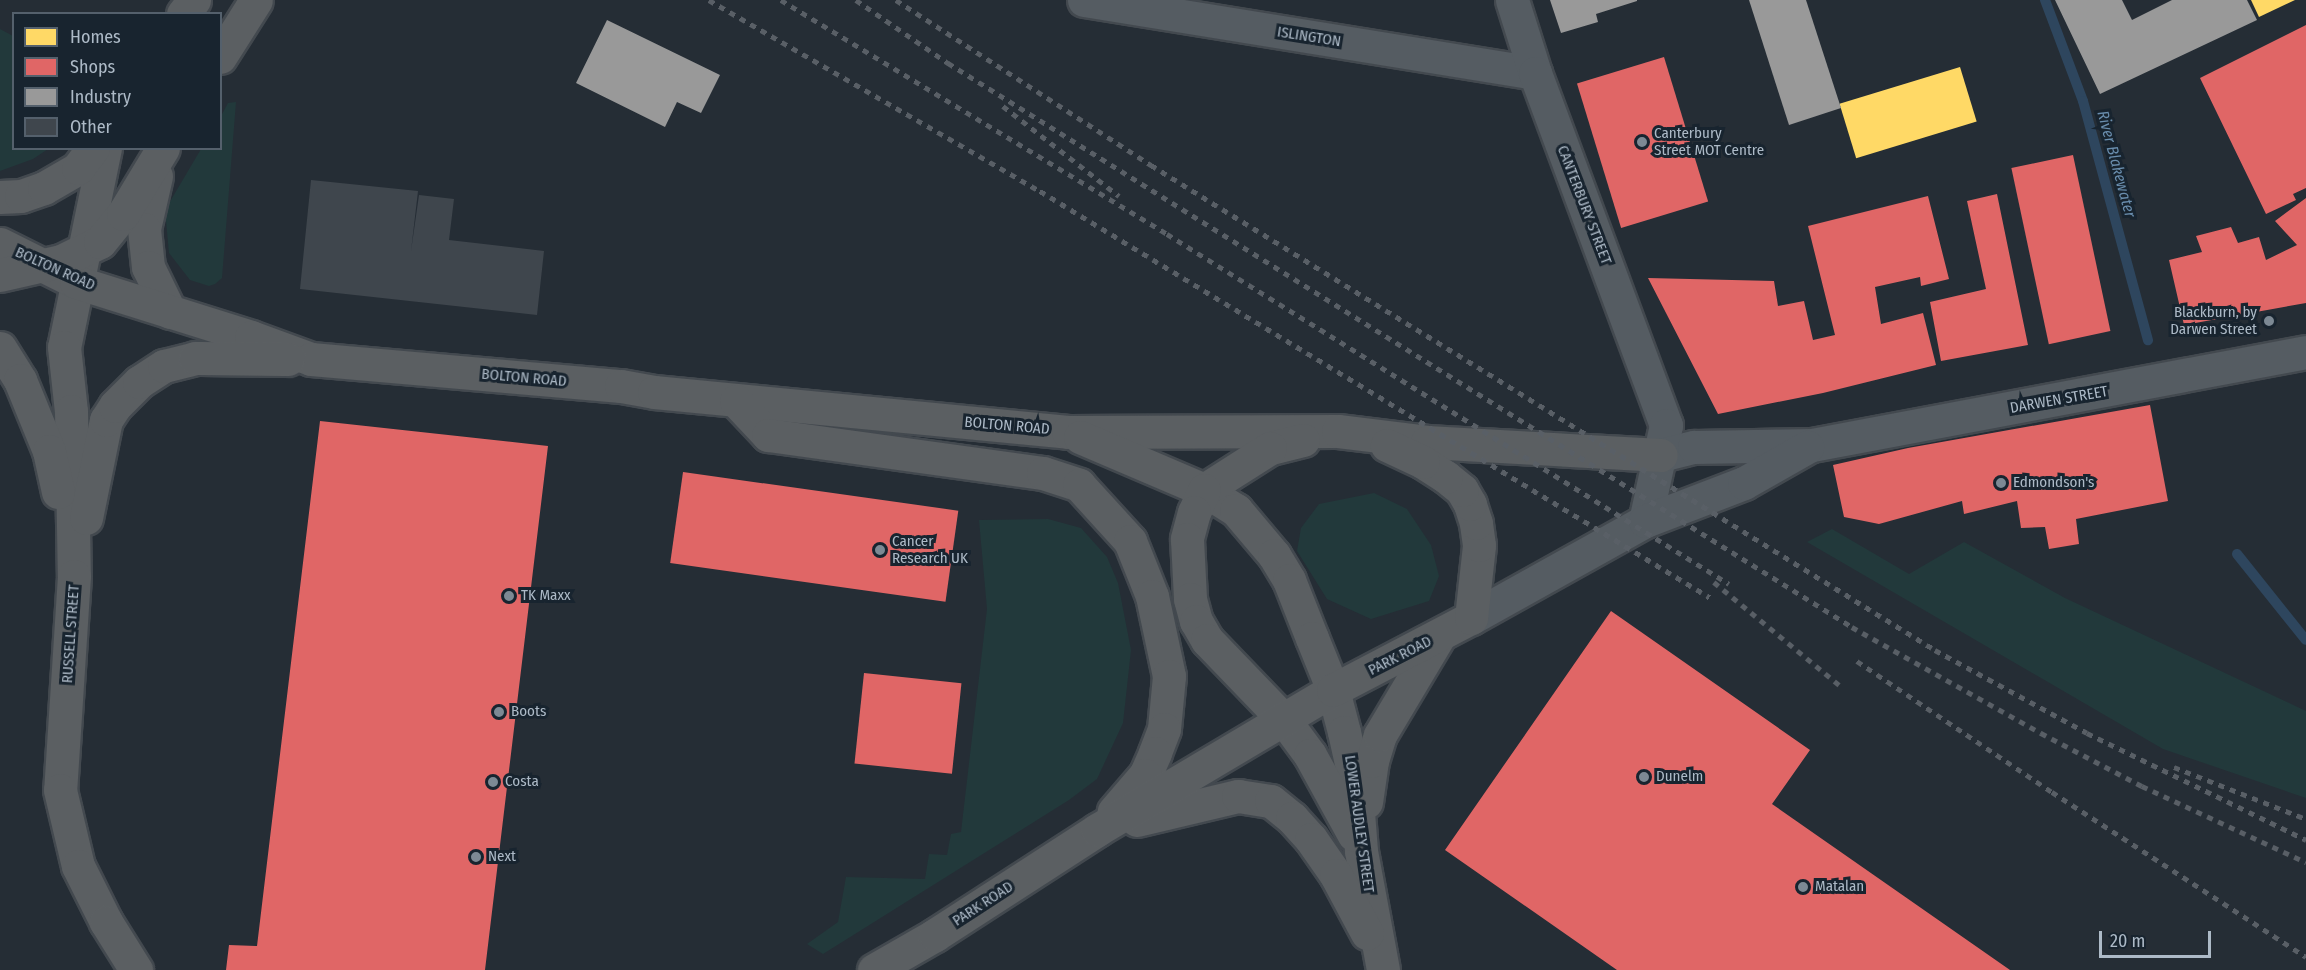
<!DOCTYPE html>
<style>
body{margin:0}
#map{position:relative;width:2306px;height:970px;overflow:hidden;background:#252d35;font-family:"Fira Sans Condensed",sans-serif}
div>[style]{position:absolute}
.green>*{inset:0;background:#22393b}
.homes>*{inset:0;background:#ffd966;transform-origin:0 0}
.shops>*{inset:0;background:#e06666;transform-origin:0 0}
.industry>*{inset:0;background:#999}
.stream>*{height:10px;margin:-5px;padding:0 5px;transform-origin:5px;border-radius:5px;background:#2e465e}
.building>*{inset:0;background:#3f464d}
.roads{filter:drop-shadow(2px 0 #43494f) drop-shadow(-2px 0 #43494f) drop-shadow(0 2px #43494f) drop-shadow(0 -2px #43494f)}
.street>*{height:33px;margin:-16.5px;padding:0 16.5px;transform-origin:16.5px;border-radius:16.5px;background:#555c62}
.highway>*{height:33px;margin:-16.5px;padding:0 16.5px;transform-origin:16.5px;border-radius:16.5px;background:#5b5f62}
.rail>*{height:4.5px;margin-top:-2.25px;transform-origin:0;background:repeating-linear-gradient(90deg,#595f66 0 6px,transparent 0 12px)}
.dots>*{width:16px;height:16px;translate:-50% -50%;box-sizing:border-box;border:3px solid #18242f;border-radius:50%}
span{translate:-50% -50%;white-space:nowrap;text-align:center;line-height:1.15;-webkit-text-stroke:6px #18242f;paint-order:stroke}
.street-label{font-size:15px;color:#adbac7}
.poi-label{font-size:15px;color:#adbac7}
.left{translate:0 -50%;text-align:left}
.right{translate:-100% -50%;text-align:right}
.water-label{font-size:16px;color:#6a8eae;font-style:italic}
.legend{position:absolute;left:12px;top:12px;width:210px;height:138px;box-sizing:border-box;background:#18242f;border:2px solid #54606c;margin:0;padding:8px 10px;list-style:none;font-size:18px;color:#adbac7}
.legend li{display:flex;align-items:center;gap:12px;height:30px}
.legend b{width:30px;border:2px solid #54606c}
.scale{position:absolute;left:2099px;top:931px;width:112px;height:27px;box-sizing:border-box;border:3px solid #adbac7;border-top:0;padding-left:8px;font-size:18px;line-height:21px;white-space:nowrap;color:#adbac7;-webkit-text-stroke:4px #18242f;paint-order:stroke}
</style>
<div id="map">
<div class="green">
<i style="clip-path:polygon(0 29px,13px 36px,14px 148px,48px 149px,33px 159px,0 171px)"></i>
<i style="clip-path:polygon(236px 102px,222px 278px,215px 284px,209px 286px,190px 280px,169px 253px,165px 210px,201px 149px,220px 148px,221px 116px,228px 103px)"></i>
<i style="clip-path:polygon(1374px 493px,1407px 509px,1431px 545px,1439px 576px,1429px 601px,1371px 619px,1327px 599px,1297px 551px,1301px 528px,1319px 504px)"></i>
<i style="clip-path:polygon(1048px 519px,1081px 528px,1107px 557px,1118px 583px,1131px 650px,1123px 723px,1097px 779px,1069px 800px,823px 954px,807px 944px,838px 922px,846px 877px,925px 879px,929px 854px,947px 855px,951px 834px,961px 832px,987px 609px,979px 520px)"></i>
<i style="clip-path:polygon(1832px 529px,1909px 574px,1964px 542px,2065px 598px,2306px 711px,2306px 798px,2163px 749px,1807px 542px)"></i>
</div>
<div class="homes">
<i style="clip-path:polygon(2251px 0,2295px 0,2259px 17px)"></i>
<i style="left:1960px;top:67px;width:57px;height:126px;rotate:73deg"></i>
</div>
<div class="shops">
<i style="clip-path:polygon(2306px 25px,2306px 188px,2293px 194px,2296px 200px,2266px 214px,2200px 78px)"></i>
<i style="left:1664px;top:57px;width:151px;height:91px;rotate:73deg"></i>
<i style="left:2073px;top:155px;width:180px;height:63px;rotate:78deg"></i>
<i style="clip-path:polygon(1997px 194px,2028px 345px,1941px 361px,1930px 302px,1986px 289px,1967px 201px)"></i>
<i style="clip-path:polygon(1928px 196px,1949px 279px,1921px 286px,1920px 277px,1875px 287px,1881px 324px,1923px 313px,1936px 365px,1823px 393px,1718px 414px,1648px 278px,1774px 281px,1778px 306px,1804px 301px,1813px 340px,1835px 335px,1808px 226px)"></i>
<i style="clip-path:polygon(2306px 198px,2306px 303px,2184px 325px,2169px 260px,2202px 252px,2196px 236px,2231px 227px,2238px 243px,2259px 237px,2266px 260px,2297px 245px,2275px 221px)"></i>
<i style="clip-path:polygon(2150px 405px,2168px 501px,2076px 519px,2079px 544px,2049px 549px,2045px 527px,2021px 528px,2017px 501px,1964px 514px,1962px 501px,1879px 524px,1844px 517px,1833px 465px,1908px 448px)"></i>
<i style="clip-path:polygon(320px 421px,548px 446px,485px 970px,226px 970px,229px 945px,257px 946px)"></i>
<i style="left:683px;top:472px;width:278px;height:92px;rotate:8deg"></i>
<i style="clip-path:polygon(1611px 611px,1810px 750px,1772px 804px,2010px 970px,1617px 970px,1445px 850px)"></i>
<i style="left:864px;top:673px;width:98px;height:91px;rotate:6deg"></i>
</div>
<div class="industry">
<i style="clip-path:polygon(1550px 0,1637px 0,1637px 1px,1596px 14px,1598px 22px,1561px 33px)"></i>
<i style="clip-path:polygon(1749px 0,1806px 0,1841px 108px,1789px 125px)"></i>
<i style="clip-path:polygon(2055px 0,2122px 0,2132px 20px,2172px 0,2247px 0,2257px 20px,2100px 94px)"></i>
<i style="clip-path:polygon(607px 20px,720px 75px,701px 113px,677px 102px,665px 127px,576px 83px)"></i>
</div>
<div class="stream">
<i style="left:2045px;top:0;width:108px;rotate:69.4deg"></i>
<i style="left:2083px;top:101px;width:248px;rotate:74.8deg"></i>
<i style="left:2237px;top:554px;width:110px;rotate:51.3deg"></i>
</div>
<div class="building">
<i style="clip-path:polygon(311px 180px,418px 191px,411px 251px,419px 195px,454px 199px,449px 240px,544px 251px,537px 315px,300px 289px)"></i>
</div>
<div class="roads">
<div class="street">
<i style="left:1084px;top:0;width:457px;rotate:9.2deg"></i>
<i style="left:1512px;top:0;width:77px;rotate:72.5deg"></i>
<i style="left:1535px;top:73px;width:376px;rotate:69.6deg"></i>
<i style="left:1666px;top:425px;width:98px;rotate:102.3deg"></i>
<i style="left:1661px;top:455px;width:34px;rotate:-14deg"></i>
<i style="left:1694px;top:447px;width:118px;rotate:-1deg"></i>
<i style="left:1812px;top:445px;width:503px;rotate:-10.66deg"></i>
<i style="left:1471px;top:618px;width:199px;rotate:-29.1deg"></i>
<i style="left:1645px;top:521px;width:106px;rotate:-21deg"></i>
<i style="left:1744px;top:483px;width:73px;rotate:-29.7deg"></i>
</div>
<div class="highway">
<i style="left:183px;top:14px;width:18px;rotate:-52deg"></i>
<i style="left:220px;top:57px;width:67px;rotate:-57.7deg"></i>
<i style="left:105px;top:148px;width:203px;rotate:101.6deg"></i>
<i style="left:64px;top:347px;width:64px;rotate:83.8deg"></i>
<i style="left:71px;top:411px;width:165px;rotate:89deg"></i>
<i style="left:74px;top:576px;width:214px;rotate:93.7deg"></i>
<i style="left:60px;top:790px;width:78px;rotate:76.7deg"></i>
<i style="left:78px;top:866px;width:63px;rotate:63.4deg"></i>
<i style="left:106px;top:922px;width:57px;rotate:58deg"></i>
<i style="left:156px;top:176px;width:54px;rotate:102.8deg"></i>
<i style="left:144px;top:229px;width:38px;rotate:84deg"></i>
<i style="left:148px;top:267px;width:50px;rotate:63.9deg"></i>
<i style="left:0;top:197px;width:21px;rotate:-3deg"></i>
<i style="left:21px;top:196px;width:24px;rotate:-19deg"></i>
<i style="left:44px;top:188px;width:39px;rotate:-30deg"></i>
<i style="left:78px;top:168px;width:25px;rotate:-53deg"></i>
<i style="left:0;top:244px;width:85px;rotate:26.6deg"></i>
<i style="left:76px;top:282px;width:183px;rotate:17.4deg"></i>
<i style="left:251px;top:337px;width:64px;rotate:20.1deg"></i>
<i style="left:311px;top:359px;width:311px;rotate:5deg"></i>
<i style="left:621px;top:386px;width:34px;rotate:10deg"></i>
<i style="left:654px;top:392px;width:416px;rotate:5.5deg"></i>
<i style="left:1068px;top:432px;width:270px;rotate:-0.2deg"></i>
<i style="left:1338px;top:431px;width:90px;rotate:7deg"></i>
<i style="left:1427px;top:442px;width:234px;rotate:3.2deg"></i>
<i style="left:0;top:275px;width:63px;rotate:-12.9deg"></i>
<i style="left:61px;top:261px;width:43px;rotate:-26deg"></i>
<i style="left:100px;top:242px;width:36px;rotate:-51deg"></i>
<i style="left:123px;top:214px;width:77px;rotate:-58.8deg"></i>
<i style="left:0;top:348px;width:38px;rotate:58deg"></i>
<i style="left:20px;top:380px;width:77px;rotate:67.8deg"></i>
<i style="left:49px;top:451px;width:42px;rotate:77.6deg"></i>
<i style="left:736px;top:401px;width:47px;rotate:46.7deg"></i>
<i style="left:768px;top:435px;width:278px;rotate:7.9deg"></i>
<i style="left:1043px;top:473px;width:38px;rotate:18deg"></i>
<i style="left:1079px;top:485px;width:76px;rotate:47.7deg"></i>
<i style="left:1130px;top:541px;width:59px;rotate:68.2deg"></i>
<i style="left:1152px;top:596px;width:82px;rotate:78deg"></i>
<i style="left:1169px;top:676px;width:53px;rotate:95.4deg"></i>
<i style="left:1164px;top:729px;width:26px;rotate:111deg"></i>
<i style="left:1155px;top:753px;width:24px;rotate:114deg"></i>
<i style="left:1145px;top:775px;width:48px;rotate:130.7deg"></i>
<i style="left:1080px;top:437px;width:135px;rotate:23.1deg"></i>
<i style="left:1204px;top:490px;width:38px;rotate:32deg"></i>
<i style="left:1236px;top:510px;width:59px;rotate:49.8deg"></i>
<i style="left:1274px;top:555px;width:29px;rotate:59deg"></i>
<i style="left:1289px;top:580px;width:62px;rotate:68.4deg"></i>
<i style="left:1312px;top:638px;width:56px;rotate:68deg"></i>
<i style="left:1333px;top:690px;width:43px;rotate:75.3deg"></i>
<i style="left:1344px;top:732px;width:55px;rotate:77.5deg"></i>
<i style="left:1356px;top:786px;width:65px;rotate:85.6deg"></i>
<i style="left:1361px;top:851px;width:121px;rotate:79.5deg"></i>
<i style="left:1303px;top:440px;width:34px;rotate:166deg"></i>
<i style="left:1270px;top:448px;width:78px;rotate:147.5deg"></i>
<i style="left:1204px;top:490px;width:24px;rotate:114deg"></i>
<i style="left:1194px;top:512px;width:28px;rotate:105deg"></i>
<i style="left:1187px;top:539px;width:60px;rotate:87.1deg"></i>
<i style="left:1190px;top:599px;width:23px;rotate:75deg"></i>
<i style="left:1196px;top:621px;width:22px;rotate:60deg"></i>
<i style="left:1207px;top:640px;width:112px;rotate:46.1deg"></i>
<i style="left:1285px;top:721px;width:42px;rotate:53.7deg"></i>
<i style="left:1310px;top:755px;width:91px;rotate:61.2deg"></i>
<i style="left:86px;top:518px;width:100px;rotate:-78.5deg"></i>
<i style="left:106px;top:420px;width:17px;rotate:-57deg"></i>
<i style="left:115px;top:406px;width:34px;rotate:-45deg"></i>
<i style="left:139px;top:382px;width:30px;rotate:-33deg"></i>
<i style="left:164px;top:366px;width:32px;rotate:-14deg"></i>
<i style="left:195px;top:358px;width:93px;rotate:0.6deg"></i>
<i style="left:1366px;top:802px;width:41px;rotate:-81.7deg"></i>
<i style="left:1372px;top:761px;width:27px;rotate:-73deg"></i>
<i style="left:1380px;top:735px;width:115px;rotate:-59.2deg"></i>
<i style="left:1137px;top:820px;width:104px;rotate:-13.4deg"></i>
<i style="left:1238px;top:796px;width:33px;rotate:9deg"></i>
<i style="left:1271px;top:801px;width:27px;rotate:39deg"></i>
<i style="left:1292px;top:818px;width:28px;rotate:48deg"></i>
<i style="left:1311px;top:839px;width:44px;rotate:55.2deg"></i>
<i style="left:1336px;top:875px;width:66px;rotate:61.9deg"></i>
<i style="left:874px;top:970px;width:70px;rotate:-29.8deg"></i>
<i style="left:935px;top:935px;width:193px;rotate:-32.9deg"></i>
<i style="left:1097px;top:830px;width:274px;rotate:-30.7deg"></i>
<i style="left:1333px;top:690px;width:156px;rotate:-27.6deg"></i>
<i style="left:1471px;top:618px;width:73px;rotate:-83.7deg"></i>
<i style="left:1479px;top:545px;width:22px;rotate:-98deg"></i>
<i style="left:1476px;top:523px;width:20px;rotate:-108deg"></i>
<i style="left:1470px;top:504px;width:16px;rotate:-120deg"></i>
<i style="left:1462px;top:490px;width:21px;rotate:-141deg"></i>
<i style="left:1446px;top:477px;width:27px;rotate:-147deg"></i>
<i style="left:1423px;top:462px;width:40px;rotate:-155deg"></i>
</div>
</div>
<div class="rail">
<i style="left:709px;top:0;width:382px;rotate:30deg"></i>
<i style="left:1040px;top:191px;width:783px;rotate:31.25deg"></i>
<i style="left:781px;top:0;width:451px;rotate:31.2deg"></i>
<i style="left:1167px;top:234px;width:662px;rotate:31.91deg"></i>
<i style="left:856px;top:0;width:112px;rotate:34.4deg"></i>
<i style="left:948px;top:63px;width:1066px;rotate:31.96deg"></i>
<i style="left:1852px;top:627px;width:217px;rotate:29.3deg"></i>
<i style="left:2041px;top:733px;width:114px;rotate:27.7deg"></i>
<i style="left:2142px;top:786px;width:181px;rotate:24.9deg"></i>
<i style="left:896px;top:0;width:304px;rotate:32.9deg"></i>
<i style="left:1151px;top:165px;width:922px;rotate:31.74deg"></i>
<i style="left:1935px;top:650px;width:173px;rotate:28.6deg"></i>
<i style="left:2087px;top:733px;width:244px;rotate:26deg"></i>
<i style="left:1003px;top:106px;width:147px;rotate:37.8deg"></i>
<i style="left:1714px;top:582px;width:166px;rotate:39.4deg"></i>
<i style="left:1857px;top:661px;width:235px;rotate:33.9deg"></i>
<i style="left:2052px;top:792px;width:303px;rotate:33deg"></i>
<i style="left:2174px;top:767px;width:142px;rotate:21.5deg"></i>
</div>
<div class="dots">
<i style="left:1642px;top:142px;background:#7d8994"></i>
<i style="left:2269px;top:321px;background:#7d8994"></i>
<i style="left:2001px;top:483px;background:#7d8994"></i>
<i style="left:880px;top:550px;background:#7d8994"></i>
<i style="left:509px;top:596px;background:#7d8994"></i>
<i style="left:499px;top:712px;background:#7d8994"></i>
<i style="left:1644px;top:777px;background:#7d8994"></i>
<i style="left:493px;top:782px;background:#7d8994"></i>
<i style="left:476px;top:857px;background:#7d8994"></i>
<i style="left:1803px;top:887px;background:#7d8994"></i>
</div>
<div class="street-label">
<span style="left:1309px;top:37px;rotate:9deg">ISLINGTON</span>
<span style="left:1584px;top:205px;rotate:69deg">CANTERBURY STREET</span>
<span style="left:55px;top:269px;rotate:24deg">BOLTON ROAD</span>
<span style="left:524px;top:378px;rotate:5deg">BOLTON ROAD</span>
<span style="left:2059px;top:400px;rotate:-10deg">DARWEN STREET</span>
<span style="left:1007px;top:426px;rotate:5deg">BOLTON ROAD</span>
<span style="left:71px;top:634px;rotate:-86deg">RUSSELL STREET</span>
<span style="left:1400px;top:656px;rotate:-27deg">PARK ROAD</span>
<span style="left:1359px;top:824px;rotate:82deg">LOWER AUDLEY STREET</span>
<span style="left:983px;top:904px;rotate:-33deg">PARK ROAD</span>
</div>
<div class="poi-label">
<span class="left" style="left:1654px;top:142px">Canterbury<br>Street MOT Centre</span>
<span class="right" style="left:2257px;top:321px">Blackburn, by<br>Darwen Street</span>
<span class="left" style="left:2013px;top:483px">Edmondson's</span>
<span class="left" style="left:892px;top:550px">Cancer<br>Research UK</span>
<span class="left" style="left:521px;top:596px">TK Maxx</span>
<span class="left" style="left:511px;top:712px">Boots</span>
<span class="left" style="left:1656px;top:777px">Dunelm</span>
<span class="left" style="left:505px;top:782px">Costa</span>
<span class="left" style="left:488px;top:857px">Next</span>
<span class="left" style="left:1815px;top:887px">Matalan</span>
</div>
<div class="water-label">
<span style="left:2116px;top:164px;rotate:75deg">River Blakewater</span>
</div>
<ul class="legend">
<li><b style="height:16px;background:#ffd966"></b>Homes</li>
<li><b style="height:16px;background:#e06666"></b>Shops</li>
<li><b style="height:16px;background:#999"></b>Industry</li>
<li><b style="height:16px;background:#3f464d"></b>Other</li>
</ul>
<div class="scale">20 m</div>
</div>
